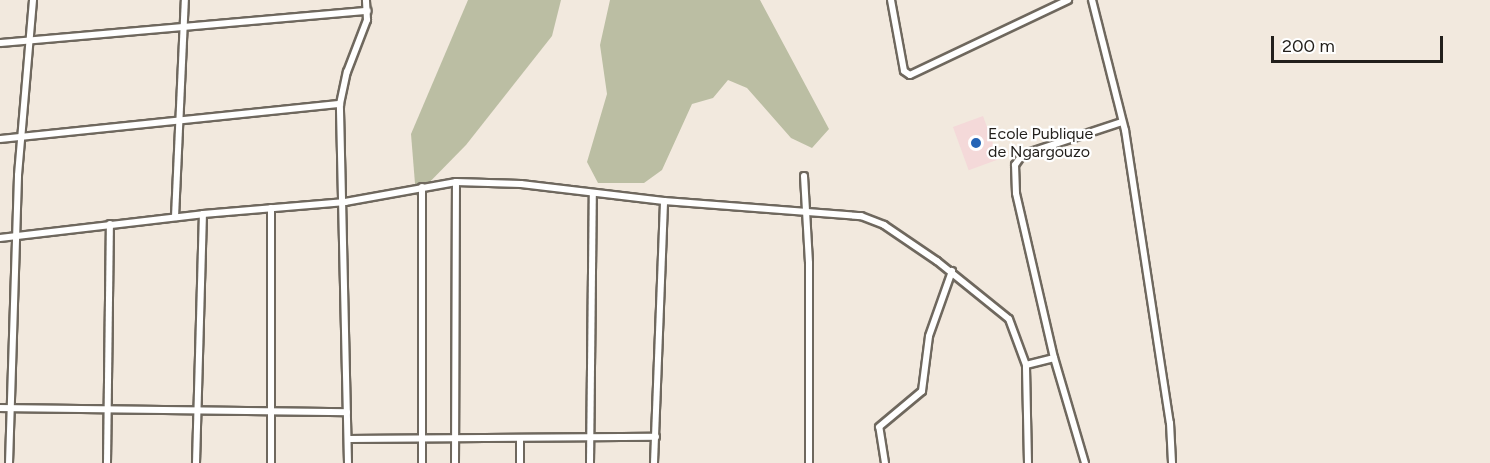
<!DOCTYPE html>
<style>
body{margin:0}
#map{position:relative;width:1490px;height:463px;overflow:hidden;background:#f2e9de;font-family:Figtree,sans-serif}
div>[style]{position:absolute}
.education>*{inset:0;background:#f4d9d9;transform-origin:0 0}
.green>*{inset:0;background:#bbbea3}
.roads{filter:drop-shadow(2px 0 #6f685e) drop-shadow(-2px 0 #6f685e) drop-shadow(0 2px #6f685e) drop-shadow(0 -2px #6f685e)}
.street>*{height:6px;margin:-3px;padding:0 3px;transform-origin:3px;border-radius:3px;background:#fff}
.dots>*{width:16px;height:16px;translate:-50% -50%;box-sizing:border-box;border:3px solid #fff;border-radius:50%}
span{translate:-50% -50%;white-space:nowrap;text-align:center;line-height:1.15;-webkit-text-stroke:4.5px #fff;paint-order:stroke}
.poi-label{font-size:16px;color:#221f1b}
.left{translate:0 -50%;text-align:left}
.scale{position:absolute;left:1271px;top:36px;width:172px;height:27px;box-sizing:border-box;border:3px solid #221f1b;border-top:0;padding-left:8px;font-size:18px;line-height:21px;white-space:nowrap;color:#221f1b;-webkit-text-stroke:4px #fff;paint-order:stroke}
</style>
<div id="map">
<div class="education">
<i style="left:983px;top:116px;width:46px;height:32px;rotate:70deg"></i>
</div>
<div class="green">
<i style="clip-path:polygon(468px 0,561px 0,552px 36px,466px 145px,416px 196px,411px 134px)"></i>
<i style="clip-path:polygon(610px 0,760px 0,829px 129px,812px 148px,791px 138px,747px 88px,728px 80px,713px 98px,692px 104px,662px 170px,644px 183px,598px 183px,587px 162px,607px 94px,600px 45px)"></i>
</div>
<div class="roads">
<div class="street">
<i style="left:891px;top:0;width:72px;rotate:79.6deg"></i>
<i style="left:904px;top:71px;width:7px;rotate:34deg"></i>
<i style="left:910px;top:75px;width:175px;rotate:-25.4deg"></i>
<i style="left:1092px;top:0;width:134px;rotate:75.8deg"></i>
<i style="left:1125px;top:130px;width:296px;rotate:81.3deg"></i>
<i style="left:1170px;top:423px;width:40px;rotate:87.1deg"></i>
<i style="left:0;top:43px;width:369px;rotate:-5deg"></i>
<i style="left:0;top:139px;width:342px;rotate:-5.9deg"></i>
<i style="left:804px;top:176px;width:87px;rotate:86.7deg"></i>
<i style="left:809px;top:263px;width:200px;rotate:90deg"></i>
<i style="left:175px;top:217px;width:217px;rotate:-87.4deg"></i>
<i style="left:0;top:238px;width:204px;rotate:-6.7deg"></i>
<i style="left:203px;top:214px;width:143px;rotate:-4.8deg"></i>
<i style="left:345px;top:202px;width:113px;rotate:-10.2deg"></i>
<i style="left:456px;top:182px;width:65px;rotate:1.8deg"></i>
<i style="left:521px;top:184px;width:144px;rotate:6.8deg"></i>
<i style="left:664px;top:201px;width:198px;rotate:4.4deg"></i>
<i style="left:861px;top:216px;width:25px;rotate:21deg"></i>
<i style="left:884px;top:225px;width:64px;rotate:34.2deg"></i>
<i style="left:937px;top:261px;width:92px;rotate:38.9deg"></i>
<i style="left:1009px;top:319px;width:49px;rotate:69.7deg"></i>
<i style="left:0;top:408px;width:347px;rotate:0.7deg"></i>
<i style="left:348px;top:439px;width:308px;rotate:-0.4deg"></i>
<i style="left:520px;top:440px;width:23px;rotate:90deg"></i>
<i style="left:9px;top:463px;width:288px;rotate:-88.2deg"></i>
<i style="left:18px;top:175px;width:176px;rotate:-85.1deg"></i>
<i style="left:107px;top:463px;width:239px;rotate:-89.3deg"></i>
<i style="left:196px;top:463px;width:249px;rotate:-88.4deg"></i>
<i style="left:271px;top:463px;width:255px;rotate:-90deg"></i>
<i style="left:348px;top:463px;width:359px;rotate:-91.3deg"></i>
<i style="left:340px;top:104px;width:33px;rotate:-78deg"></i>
<i style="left:347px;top:72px;width:56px;rotate:-69deg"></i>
<i style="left:367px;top:20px;width:20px;rotate:-93deg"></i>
<i style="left:422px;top:463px;width:276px;rotate:-90deg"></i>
<i style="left:455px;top:463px;width:281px;rotate:-89.8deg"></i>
<i style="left:590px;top:463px;width:270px;rotate:-89.4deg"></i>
<i style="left:654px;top:463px;width:262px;rotate:-87.8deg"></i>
<i style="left:885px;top:463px;width:36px;rotate:-99deg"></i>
<i style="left:879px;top:427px;width:56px;rotate:-39.9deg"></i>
<i style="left:922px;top:391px;width:55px;rotate:-82.7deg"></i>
<i style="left:929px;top:336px;width:69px;rotate:-70.5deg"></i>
<i style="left:1028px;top:463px;width:98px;rotate:-91.2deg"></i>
<i style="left:1026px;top:365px;width:29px;rotate:-14deg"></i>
<i style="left:1085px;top:463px;width:109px;rotate:-106.4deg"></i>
<i style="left:1054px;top:358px;width:169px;rotate:-103deg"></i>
<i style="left:1016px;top:193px;width:28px;rotate:-92deg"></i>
<i style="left:1015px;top:165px;width:12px;rotate:-55deg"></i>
<i style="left:1022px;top:155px;width:105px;rotate:-18.3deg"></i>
</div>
</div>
<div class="dots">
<i style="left:976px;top:143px;background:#2464b6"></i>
</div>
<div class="poi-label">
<span class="left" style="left:988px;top:143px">Ecole Publique<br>de Ngargouzo</span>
</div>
<div class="scale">200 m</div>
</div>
